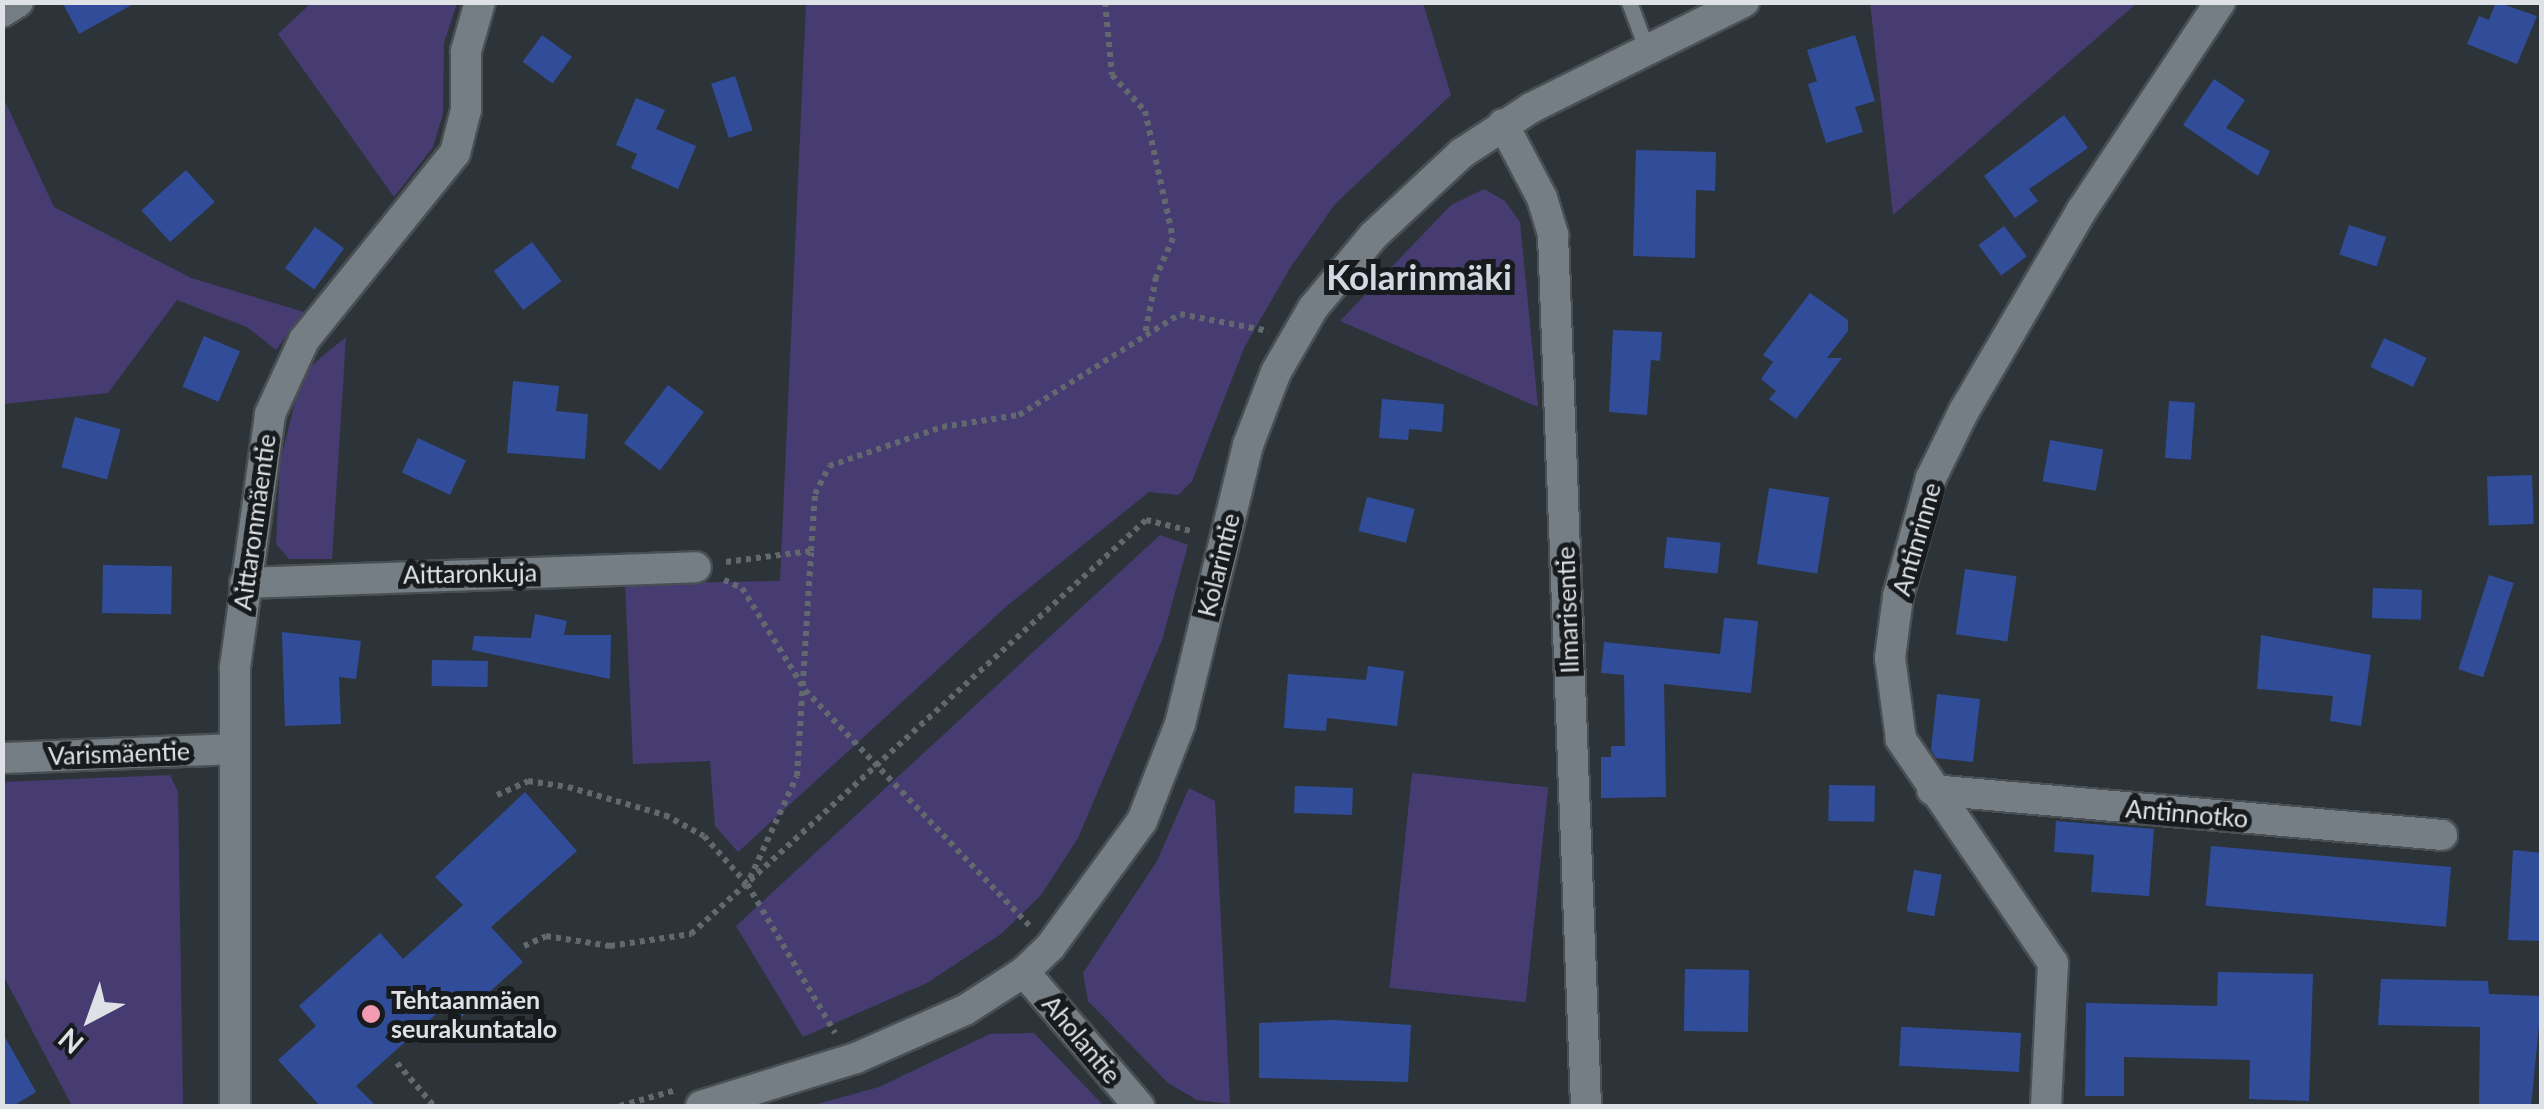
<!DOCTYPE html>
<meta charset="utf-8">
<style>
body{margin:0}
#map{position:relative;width:2544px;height:1109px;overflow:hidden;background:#2c3439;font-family:Lato,sans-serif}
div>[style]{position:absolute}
.green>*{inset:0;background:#463c72;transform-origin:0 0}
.building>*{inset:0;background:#314d9a;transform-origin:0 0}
.path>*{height:6px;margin-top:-3px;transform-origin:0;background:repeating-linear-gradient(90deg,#62696e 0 5px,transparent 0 10px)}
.roads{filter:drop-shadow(2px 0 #494f53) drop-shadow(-2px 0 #494f53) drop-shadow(0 2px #494f53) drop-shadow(0 -2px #494f53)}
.service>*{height:15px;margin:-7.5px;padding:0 7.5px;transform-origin:7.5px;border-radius:7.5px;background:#757e84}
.minor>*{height:30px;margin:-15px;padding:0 15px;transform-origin:15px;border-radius:15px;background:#757e84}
.dots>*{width:28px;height:28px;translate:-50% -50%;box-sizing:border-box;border:5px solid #181b1d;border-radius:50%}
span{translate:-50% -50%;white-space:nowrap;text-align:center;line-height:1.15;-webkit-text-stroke:10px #181b1d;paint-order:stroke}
.street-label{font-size:25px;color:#dee2e6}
.poi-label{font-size:25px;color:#dee2e6;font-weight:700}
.left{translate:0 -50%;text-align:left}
.district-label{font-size:35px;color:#d1dae2;font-weight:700}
.frame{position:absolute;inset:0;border:5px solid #dee2e6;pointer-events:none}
.north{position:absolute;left:40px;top:969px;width:100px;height:100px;-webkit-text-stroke:8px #181b1d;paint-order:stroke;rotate:221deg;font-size:28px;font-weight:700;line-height:40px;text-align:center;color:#dee2e6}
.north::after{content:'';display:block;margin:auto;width:35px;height:45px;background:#dee2e6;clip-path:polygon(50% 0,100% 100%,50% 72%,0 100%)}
</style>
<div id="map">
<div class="green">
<i style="clip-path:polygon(1870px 2px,2137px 2px,2137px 3px,1893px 215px)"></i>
<i style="clip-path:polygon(311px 3px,457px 3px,444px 43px,443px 114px,433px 147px,394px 197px,278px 34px)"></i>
<i style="clip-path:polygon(806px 3px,1423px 3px,1451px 95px,1335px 204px,1290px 268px,1244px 348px,1192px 481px,1178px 495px,1149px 492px,1008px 605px,738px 852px,715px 826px,710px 761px,633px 764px,625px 584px,780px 581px)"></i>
<i style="clip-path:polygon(3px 97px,54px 207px,191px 278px,304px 312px,276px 350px,247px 327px,177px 300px,108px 393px,3px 404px)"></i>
<i style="clip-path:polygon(1484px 189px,1505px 201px,1520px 222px,1538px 407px,1340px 321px,1451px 205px)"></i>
<i style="clip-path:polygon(346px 337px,332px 559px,289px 559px,276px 544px,280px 463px,302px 373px)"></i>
<i style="clip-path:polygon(1160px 535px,1188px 545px,1162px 640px,1078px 838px,1041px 895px,1001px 934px,927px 983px,803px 1037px,736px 926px)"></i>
<i style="left:1412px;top:773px;width:137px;height:216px;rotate:6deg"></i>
<i style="clip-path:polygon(170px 775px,178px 792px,183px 1106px,72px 1106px,3px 975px,3px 782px)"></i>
<i style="clip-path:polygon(1189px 788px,1215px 801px,1230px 1104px,1197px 1100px,1168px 1083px,1088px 1001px,1083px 973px,1157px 861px)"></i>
<i style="clip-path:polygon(1034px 1033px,1104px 1106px,810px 1106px,879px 1087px,990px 1034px)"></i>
</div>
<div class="building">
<i style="clip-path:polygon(62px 2px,137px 2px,79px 34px)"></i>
<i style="clip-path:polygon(2496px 2px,2537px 16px,2517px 64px,2467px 44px,2479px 16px,2489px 20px)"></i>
<i style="left:542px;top:35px;width:37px;height:33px;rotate:36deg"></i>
<i style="clip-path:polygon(1855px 35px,1875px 101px,1855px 107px,1863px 132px,1826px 143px,1808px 84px,1817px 81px,1807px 50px)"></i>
<i style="left:735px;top:76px;width:57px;height:25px;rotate:72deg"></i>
<i style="clip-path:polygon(2214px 79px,2245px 100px,2226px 128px,2270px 151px,2258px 176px,2183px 125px)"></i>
<i style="clip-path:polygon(636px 98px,665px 110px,656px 129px,696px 146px,678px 189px,631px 168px,637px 154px,616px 145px)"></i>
<i style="clip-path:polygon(2064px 115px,2088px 148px,2029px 189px,2038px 201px,2015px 218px,1984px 176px)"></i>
<i style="clip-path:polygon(1636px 150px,1716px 152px,1715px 191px,1696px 190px,1695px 258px,1633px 256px)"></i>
<i style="left:186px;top:170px;width:43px;height:60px;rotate:48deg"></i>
<i style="left:2349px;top:225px;width:39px;height:31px;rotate:18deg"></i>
<i style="left:2004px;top:226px;width:38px;height:32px;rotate:53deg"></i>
<i style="left:315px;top:227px;width:36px;height:51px;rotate:36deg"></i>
<i style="left:532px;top:242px;width:49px;height:48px;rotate:53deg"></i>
<i style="clip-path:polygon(1810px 293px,1848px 320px,1848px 331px,1827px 358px,1842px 358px,1796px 419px,1769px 399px,1776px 391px,1761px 379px,1773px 362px,1763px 355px)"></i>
<i style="clip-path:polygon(1613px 330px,1662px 332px,1660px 361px,1651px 360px,1647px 415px,1609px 412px)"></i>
<i style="left:204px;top:336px;width:39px;height:55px;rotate:23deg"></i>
<i style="left:2384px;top:338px;width:47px;height:32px;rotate:25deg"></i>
<i style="clip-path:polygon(513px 381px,559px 386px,556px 411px,588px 414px,585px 459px,507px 453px)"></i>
<i style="left:668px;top:385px;width:45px;height:73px;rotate:37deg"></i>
<i style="clip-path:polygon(1382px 399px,1444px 404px,1442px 432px,1409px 429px,1408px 440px,1379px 438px)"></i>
<i style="left:2169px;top:401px;width:26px;height:57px;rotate:4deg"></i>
<i style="left:75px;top:417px;width:47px;height:52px;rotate:15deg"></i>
<i style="left:418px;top:438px;width:53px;height:38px;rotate:25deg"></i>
<i style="left:2050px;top:440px;width:54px;height:42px;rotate:10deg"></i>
<i style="left:2532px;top:475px;width:49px;height:45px;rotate:88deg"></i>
<i style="left:1769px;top:488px;width:61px;height:77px;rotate:9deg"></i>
<i style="left:1367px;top:497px;width:49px;height:35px;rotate:14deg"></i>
<i style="left:1667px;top:537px;width:54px;height:31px;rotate:6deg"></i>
<i style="left:103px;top:565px;width:69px;height:48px;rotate:1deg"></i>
<i style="left:1965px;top:569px;width:52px;height:66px;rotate:8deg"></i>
<i style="left:2489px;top:575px;width:26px;height:99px;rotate:18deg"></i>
<i style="left:2373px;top:588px;width:49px;height:30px;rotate:2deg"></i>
<i style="clip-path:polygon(535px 614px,567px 621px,564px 635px,611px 635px,610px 679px,472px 650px,474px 636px,531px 638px)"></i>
<i style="clip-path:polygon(1724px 618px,1758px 621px,1751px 693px,1664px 684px,1666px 797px,1601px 798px,1601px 757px,1611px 757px,1611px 746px,1625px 746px,1624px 675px,1601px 673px,1604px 642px,1720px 654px)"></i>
<i style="clip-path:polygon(282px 632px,361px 641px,356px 679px,339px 677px,341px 724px,285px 726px)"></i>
<i style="clip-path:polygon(2261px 635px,2371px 655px,2361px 726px,2330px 721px,2333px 696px,2257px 689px)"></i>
<i style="left:432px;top:660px;width:56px;height:26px;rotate:1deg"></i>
<i style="clip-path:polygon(1368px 666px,1404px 671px,1397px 726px,1327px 718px,1326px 731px,1284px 728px,1288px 674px,1366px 680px)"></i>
<i style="clip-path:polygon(1937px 694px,1980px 699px,1973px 762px,1936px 758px,1931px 750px)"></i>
<i style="left:1829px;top:785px;width:46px;height:36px;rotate:1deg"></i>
<i style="left:1295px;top:786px;width:58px;height:27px;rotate:2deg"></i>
<i style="clip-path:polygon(525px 792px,577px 851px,491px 927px,523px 962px,457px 1021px,444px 1007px,356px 1086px,376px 1106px,320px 1106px,278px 1060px,316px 1026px,299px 1006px,380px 933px,403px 959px,463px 905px,435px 877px)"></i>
<i style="clip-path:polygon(2056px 821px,2154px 829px,2149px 896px,2091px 892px,2094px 855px,2054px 852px)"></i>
<i style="left:2211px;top:846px;width:241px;height:60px;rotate:5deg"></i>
<i style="clip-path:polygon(2513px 850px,2542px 853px,2542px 941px,2508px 940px)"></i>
<i style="left:1914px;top:870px;width:28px;height:42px;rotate:10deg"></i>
<i style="left:1685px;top:969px;width:64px;height:62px;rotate:1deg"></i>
<i style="clip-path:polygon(2218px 972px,2313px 974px,2309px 1101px,2249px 1099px,2250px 1060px,2124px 1057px,2124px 1096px,2085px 1096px,2086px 1003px,2217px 1006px)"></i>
<i style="clip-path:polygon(2381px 979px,2488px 981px,2489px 994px,2542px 996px,2531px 1106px,2479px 1106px,2480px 1027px,2378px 1025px)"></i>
<i style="clip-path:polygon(1333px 1020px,1411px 1025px,1408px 1082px,1259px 1078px,1259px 1023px)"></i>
<i style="clip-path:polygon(2px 1032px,36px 1092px,13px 1106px,2px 1106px)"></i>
<i style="left:2021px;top:1033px;width:39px;height:120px;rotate:93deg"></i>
</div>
<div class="path">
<i style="left:1105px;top:2px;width:73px;rotate:84.5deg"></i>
<i style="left:1112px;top:75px;width:49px;rotate:47.5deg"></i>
<i style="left:1145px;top:111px;width:130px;rotate:77.6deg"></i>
<i style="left:1173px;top:238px;width:43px;rotate:113.6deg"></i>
<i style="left:1156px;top:277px;width:58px;rotate:100.9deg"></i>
<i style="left:726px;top:562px;width:86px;rotate:-7.4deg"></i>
<i style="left:811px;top:551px;width:57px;rotate:-86deg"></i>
<i style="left:815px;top:494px;width:31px;rotate:-63deg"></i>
<i style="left:829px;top:466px;width:120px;rotate:-19deg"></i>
<i style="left:942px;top:427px;width:78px;rotate:-8.9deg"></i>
<i style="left:1019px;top:415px;width:190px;rotate:-32.1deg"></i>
<i style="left:1180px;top:314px;width:90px;rotate:10.9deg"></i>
<i style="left:724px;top:580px;width:20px;rotate:24deg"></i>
<i style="left:742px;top:588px;width:120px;rotate:58.3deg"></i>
<i style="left:805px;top:690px;width:327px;rotate:46.4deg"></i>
<i style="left:497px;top:795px;width:34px;rotate:-24deg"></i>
<i style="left:528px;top:781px;width:40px;rotate:8.5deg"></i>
<i style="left:568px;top:787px;width:101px;rotate:16.1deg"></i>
<i style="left:665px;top:815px;width:44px;rotate:28.3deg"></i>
<i style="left:704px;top:836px;width:64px;rotate:48.1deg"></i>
<i style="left:747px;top:884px;width:173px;rotate:59.4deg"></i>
<i style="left:750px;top:878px;width:112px;rotate:-65.3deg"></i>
<i style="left:797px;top:776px;width:224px;rotate:-86.4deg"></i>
<i style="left:524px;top:946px;width:24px;rotate:-24deg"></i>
<i style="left:546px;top:936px;width:65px;rotate:8.9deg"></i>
<i style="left:610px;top:946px;width:82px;rotate:-8.4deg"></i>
<i style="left:691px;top:934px;width:615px;rotate:-42.3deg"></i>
<i style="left:1146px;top:520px;width:50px;rotate:13.8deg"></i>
<i style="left:397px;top:1063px;width:57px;rotate:49.3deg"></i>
<i style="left:620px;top:1106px;width:58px;rotate:-15.9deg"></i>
</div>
<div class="roads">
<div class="service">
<i style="left:1629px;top:2px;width:54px;rotate:69.6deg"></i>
</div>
<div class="minor">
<i style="left:2px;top:12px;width:19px;rotate:-32deg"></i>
<i style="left:1503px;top:124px;width:84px;rotate:62.2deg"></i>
<i style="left:1542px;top:198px;width:39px;rotate:73deg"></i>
<i style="left:1553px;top:235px;width:872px;rotate:87.83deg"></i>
<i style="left:245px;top:583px;width:451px;rotate:-2deg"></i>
<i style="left:2px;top:758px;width:233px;rotate:-2.2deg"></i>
<i style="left:1932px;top:790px;width:512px;rotate:5.04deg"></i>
<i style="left:1024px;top:972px;width:177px;rotate:49.4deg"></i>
<i style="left:235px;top:1106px;width:439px;rotate:-90deg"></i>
<i style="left:235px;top:667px;width:255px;rotate:-82.1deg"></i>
<i style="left:270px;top:414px;width:81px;rotate:-65.3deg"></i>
<i style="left:304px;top:340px;width:240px;rotate:-51.1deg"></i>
<i style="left:455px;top:153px;width:44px;rotate:-75.7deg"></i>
<i style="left:466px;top:110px;width:59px;rotate:-90deg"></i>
<i style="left:466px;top:51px;width:51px;rotate:-74.1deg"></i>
<i style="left:701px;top:1106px;width:162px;rotate:-17.2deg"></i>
<i style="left:856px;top:1058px;width:119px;rotate:-23.8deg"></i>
<i style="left:965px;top:1010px;width:70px;rotate:-32.8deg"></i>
<i style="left:1024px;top:972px;width:36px;rotate:-44deg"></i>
<i style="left:1050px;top:947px;width:156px;rotate:-53.9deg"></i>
<i style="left:1142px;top:821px;width:104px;rotate:-68.6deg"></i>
<i style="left:1180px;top:724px;width:287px;rotate:-76.3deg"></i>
<i style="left:1248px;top:445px;width:78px;rotate:-69deg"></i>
<i style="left:1276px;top:372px;width:74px;rotate:-60deg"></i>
<i style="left:1313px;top:308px;width:94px;rotate:-50.2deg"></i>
<i style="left:1373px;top:236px;width:122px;rotate:-43deg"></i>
<i style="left:1462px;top:153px;width:82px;rotate:-33.1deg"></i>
<i style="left:1531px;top:108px;width:238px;rotate:-26.5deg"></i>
<i style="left:2046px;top:1106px;width:143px;rotate:-87.2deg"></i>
<i style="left:2053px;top:963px;width:271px;rotate:-124.2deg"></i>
<i style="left:1901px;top:739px;width:82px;rotate:-97.7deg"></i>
<i style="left:1890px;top:658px;width:63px;rotate:-82.6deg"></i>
<i style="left:1898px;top:596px;width:123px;rotate:-74.4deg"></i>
<i style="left:1931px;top:478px;width:75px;rotate:-63.8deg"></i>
<i style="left:1964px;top:411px;width:233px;rotate:-59.6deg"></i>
<i style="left:2082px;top:210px;width:250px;rotate:-56.4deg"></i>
</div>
</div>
<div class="dots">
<i style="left:371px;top:1014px;background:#f19ab0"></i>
</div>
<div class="street-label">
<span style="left:254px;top:522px;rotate:-82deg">Aittaronmäentie</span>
<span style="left:1916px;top:539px;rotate:-74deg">Antinrinne</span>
<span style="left:1218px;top:565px;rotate:-76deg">Kolarintie</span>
<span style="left:470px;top:573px;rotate:-1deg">Aittaronkuja</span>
<span style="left:1567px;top:610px;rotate:-92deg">Ilmarisentie</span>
<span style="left:119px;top:753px;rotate:-2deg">Varismäentie</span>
<span style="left:2187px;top:813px;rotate:5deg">Antinnotko</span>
<span style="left:1082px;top:1039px;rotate:50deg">Aholantie</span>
</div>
<div class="poi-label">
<span class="left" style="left:391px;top:1014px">Tehtaanmäen<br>seurakuntatalo</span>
</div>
<div class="district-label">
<span style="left:1419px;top:276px">Kolarinmäki</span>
</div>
<div class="frame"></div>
<div class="north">N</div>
</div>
